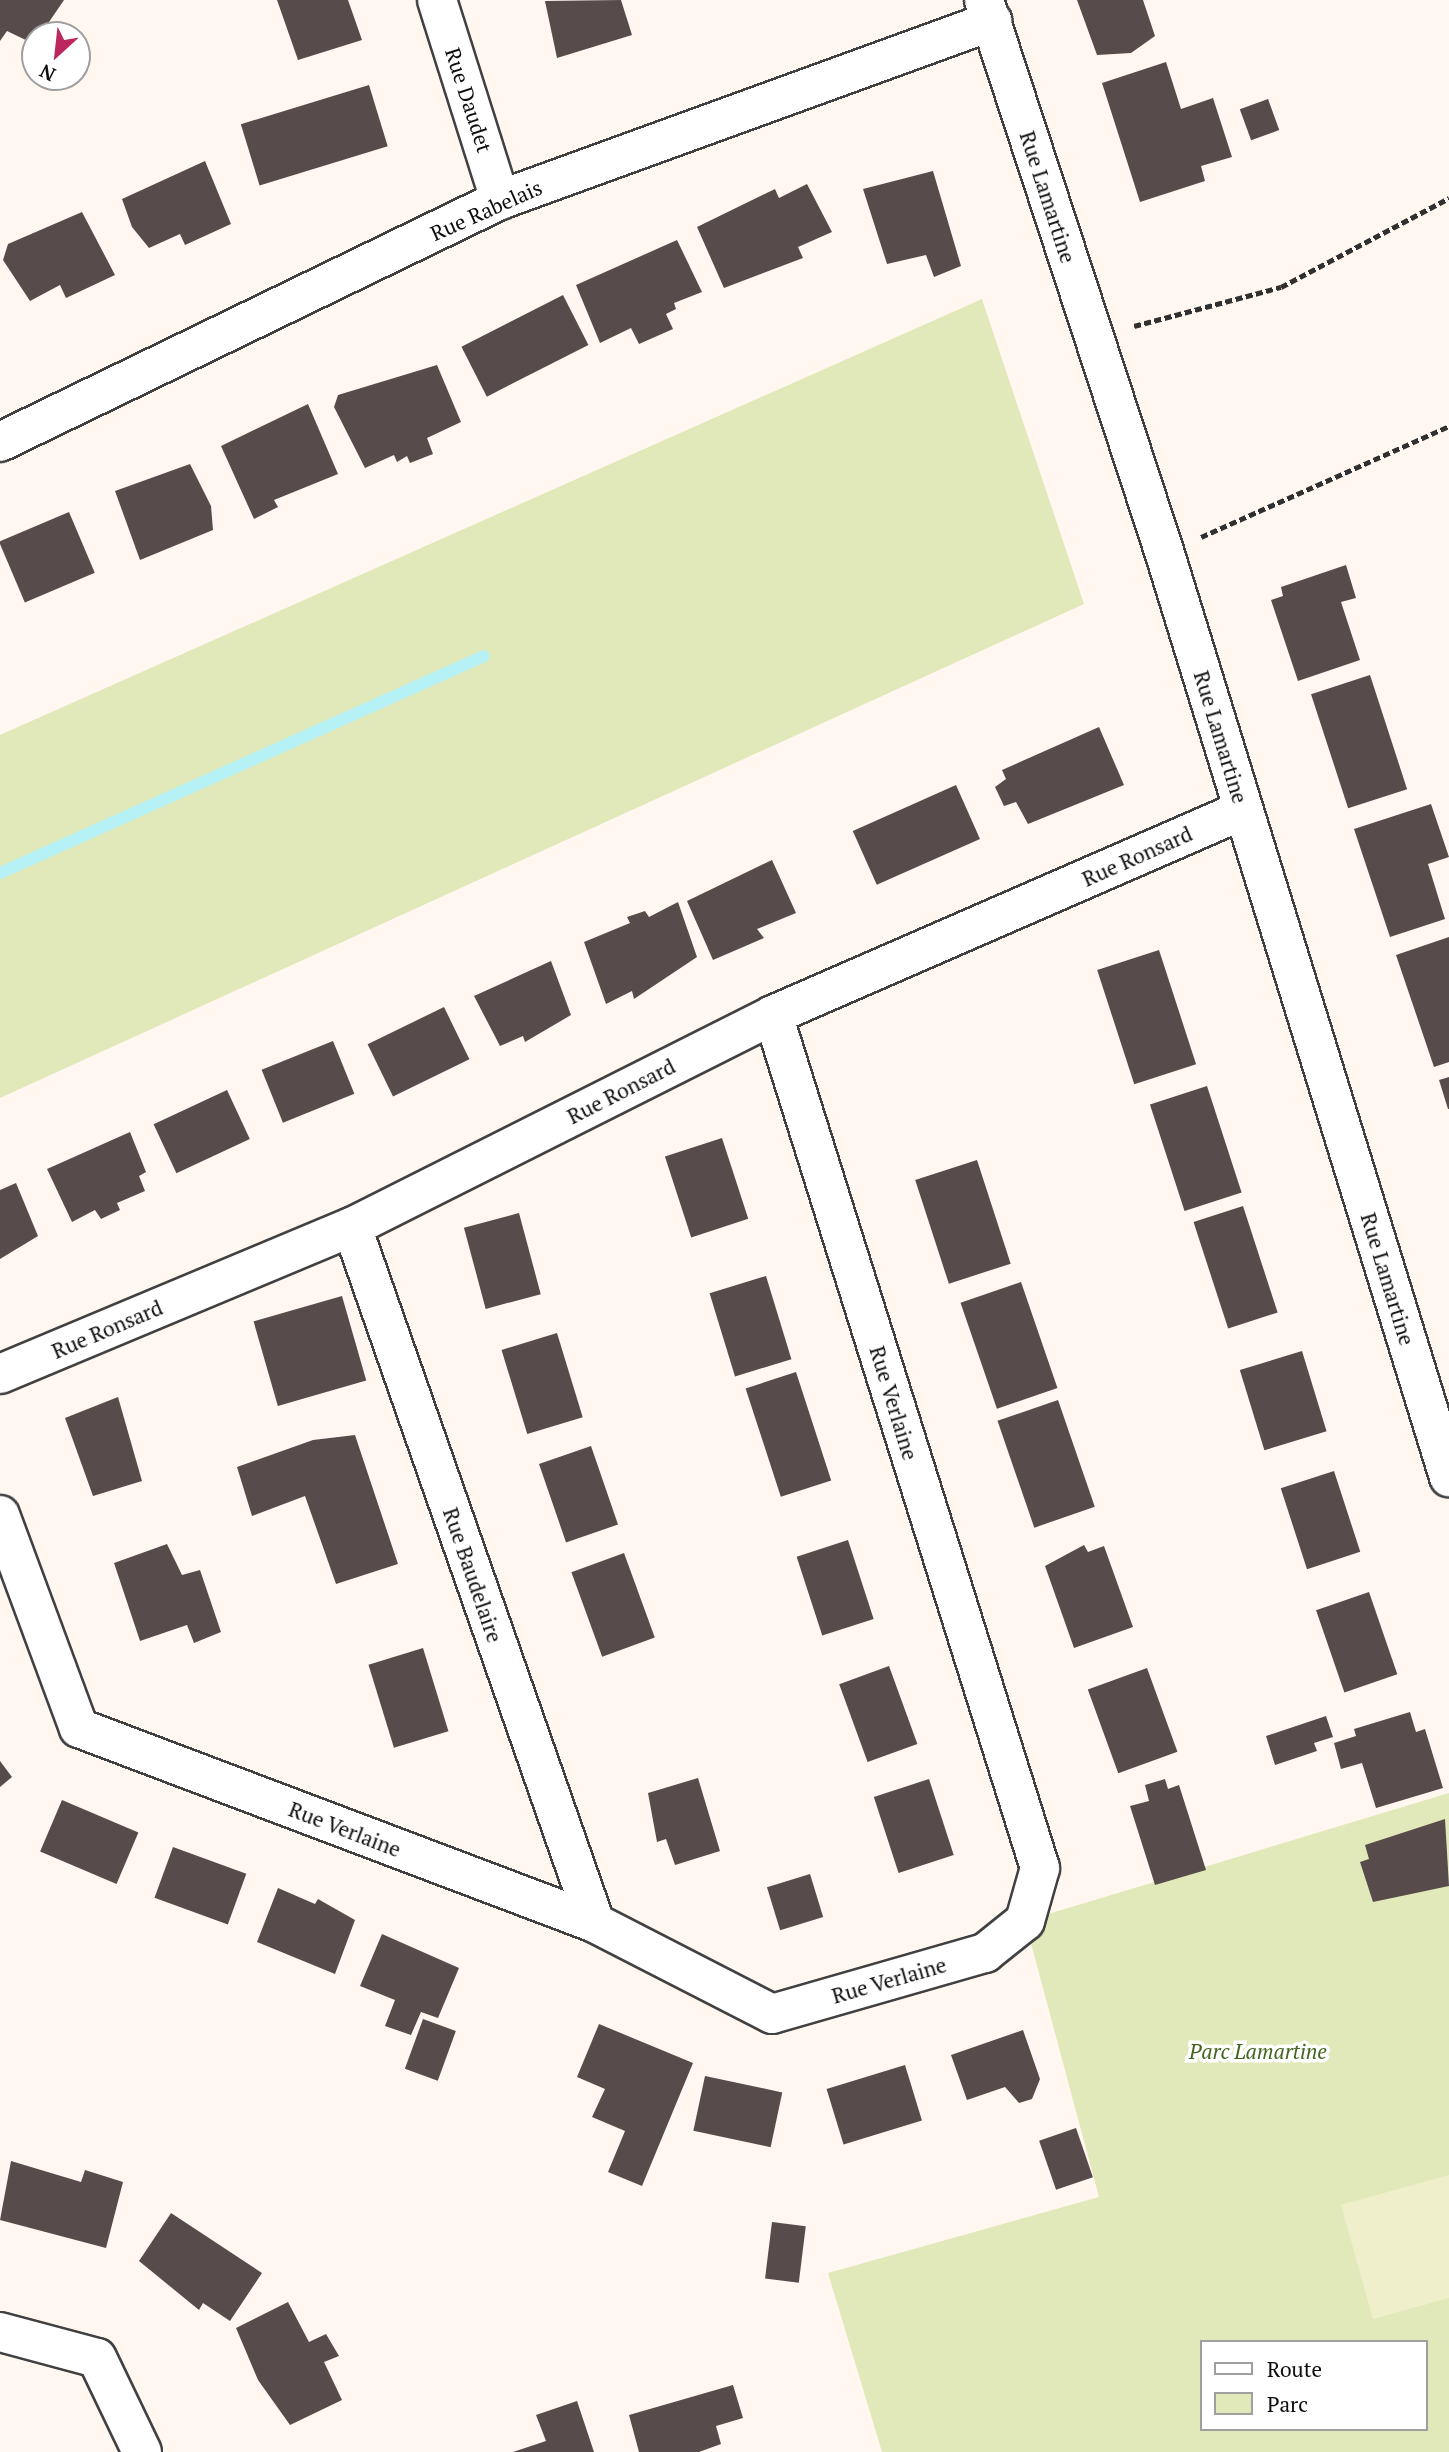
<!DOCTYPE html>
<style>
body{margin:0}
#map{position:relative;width:1449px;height:2452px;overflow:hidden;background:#fff7f0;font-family:"PT Serif",serif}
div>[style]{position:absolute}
.green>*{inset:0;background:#e1e9ba}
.pitch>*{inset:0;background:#eff0cb}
.stream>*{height:12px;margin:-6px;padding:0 6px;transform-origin:6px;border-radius:6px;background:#b5f1f5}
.building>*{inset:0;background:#574c4b;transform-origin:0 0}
.path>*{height:4.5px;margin-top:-2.25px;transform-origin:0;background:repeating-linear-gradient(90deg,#303030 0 7px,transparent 0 10.5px)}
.roads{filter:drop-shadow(2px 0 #414141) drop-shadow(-2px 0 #414141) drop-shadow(0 2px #414141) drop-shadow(0 -2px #414141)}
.minor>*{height:38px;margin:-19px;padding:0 19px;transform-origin:19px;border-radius:19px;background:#fff}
span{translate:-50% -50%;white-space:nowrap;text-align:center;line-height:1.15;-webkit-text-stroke:7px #fff;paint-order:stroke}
.street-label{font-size:21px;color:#0e0e0e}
.park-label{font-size:21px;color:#44651f;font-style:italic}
.legend{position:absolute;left:1200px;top:2340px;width:228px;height:91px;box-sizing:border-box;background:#fff;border:2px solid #9f9f9f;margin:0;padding:9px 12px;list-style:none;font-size:21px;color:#0e0e0e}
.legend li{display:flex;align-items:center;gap:14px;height:35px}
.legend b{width:35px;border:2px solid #9f9f9f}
.north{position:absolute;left:21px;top:21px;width:70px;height:70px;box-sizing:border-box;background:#fff;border:2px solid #9f9f9f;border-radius:50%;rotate:207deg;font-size:19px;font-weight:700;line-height:28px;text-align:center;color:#0e0e0e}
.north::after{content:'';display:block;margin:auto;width:24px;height:32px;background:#bc285d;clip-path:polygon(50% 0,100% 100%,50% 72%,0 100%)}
</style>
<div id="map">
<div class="green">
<i style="clip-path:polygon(982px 299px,1084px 604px,0 1098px,0 735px)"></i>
<i style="clip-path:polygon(evenodd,1449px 1793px,1449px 2452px,882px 2452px,828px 2273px,1099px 2197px,1025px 1921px,1449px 1793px,1202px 2342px,1426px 2342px,1426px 2429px,1202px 2429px,1202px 2342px)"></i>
</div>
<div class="pitch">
<i style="clip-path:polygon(1449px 2175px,1449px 2298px,1373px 2319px,1341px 2205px)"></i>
</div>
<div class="stream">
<i style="left:0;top:873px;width:530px;rotate:-24.15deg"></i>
</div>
<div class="building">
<i style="clip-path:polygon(0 0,64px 0,34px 44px,7px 31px,0 41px)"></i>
<i style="clip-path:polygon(277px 0,348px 0,362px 40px,298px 60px)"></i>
<i style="clip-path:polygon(621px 0,632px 35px,557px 58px,545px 1px)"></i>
<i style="clip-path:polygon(1077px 0,1143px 0,1155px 36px,1131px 53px,1097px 55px)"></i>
<i style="clip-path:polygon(1166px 62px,1181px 109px,1213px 98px,1232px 157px,1201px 166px,1205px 181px,1140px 202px,1102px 83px)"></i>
<i style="left:369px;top:85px;width:64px;height:134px;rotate:73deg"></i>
<i style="left:1268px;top:99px;width:33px;height:30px;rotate:70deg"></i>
<i style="clip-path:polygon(205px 161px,231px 224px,185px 245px,180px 234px,149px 248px,132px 227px,122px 199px)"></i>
<i style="clip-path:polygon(933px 171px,961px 266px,934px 277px,926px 255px,887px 264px,863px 189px)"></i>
<i style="clip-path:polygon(807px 184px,832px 232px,798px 247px,803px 258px,724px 288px,697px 227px,775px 189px,779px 198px)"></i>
<i style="clip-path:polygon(82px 212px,115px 275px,66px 298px,60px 285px,30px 301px,3px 260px,8px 244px)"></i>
<i style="clip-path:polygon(677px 240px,702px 292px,674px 303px,676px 309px,666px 314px,673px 329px,639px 344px,631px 328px,600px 343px,576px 285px)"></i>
<i style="left:563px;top:295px;width:56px;height:114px;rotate:63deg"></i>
<i style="clip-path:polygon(437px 365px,461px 422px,427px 438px,433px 454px,410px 463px,407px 456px,397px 462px,394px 455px,365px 468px,334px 407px,338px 395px)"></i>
<i style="clip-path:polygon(308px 404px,338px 474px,274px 500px,278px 507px,254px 519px,221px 446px)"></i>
<i style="clip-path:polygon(190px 464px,211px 506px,213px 530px,140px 560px,115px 491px)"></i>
<i style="left:69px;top:512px;width:66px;height:76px;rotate:67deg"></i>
<i style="clip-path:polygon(1346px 565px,1356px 598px,1341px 602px,1360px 660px,1298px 681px,1271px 600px,1283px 596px,1281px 587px)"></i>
<i style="left:1370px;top:675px;width:120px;height:62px;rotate:72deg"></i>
<i style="clip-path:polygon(1099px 727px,1124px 785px,1028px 824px,1016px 802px,1004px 806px,995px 787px,1006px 779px,1002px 770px)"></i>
<i style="left:956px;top:785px;width:59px;height:113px;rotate:66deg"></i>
<i style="clip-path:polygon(1431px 804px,1449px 857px,1428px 864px,1445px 919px,1390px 937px,1354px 829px)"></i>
<i style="clip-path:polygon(772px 860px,796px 913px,757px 929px,764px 938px,713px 960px,687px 901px)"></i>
<i style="clip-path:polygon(678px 902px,697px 957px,634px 999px,632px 991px,606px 1004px,584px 942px,630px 923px,627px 917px,645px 911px,649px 917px)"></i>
<i style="clip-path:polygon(1449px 937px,1449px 1062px,1434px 1067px,1396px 955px)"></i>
<i style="left:1159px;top:950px;width:120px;height:65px;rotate:72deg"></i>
<i style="clip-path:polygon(551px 961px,571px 1015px,525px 1042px,523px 1036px,500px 1046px,474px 996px)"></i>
<i style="left:444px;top:1007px;width:58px;height:85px;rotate:64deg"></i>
<i style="left:333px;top:1041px;width:57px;height:77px;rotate:68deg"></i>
<i style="clip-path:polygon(1449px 1077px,1449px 1109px,1448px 1109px,1439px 1080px)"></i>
<i style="left:1207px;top:1086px;width:112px;height:60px;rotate:72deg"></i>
<i style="left:227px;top:1090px;width:54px;height:81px;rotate:65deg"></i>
<i style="clip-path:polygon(130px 1132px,146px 1172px,139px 1176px,145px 1191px,117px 1203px,120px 1210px,101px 1219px,95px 1210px,72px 1222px,47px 1169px)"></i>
<i style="left:722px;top:1138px;width:85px;height:60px;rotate:72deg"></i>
<i style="left:977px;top:1160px;width:109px;height:65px;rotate:72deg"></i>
<i style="clip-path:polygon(16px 1183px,38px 1236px,0 1259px,0 1190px)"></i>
<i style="left:1243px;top:1206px;width:112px;height:52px;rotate:72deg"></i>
<i style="left:519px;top:1213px;width:84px;height:57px;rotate:75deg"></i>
<i style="left:766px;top:1276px;width:87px;height:59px;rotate:73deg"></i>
<i style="left:1021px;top:1282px;width:112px;height:64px;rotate:71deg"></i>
<i style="left:342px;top:1296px;width:88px;height:92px;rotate:74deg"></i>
<i style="left:557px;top:1333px;width:88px;height:58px;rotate:73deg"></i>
<i style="left:1302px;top:1351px;width:84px;height:65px;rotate:73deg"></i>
<i style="left:796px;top:1372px;width:114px;height:53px;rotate:72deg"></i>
<i style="clip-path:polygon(118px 1397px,142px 1481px,93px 1496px,65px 1418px)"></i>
<i style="left:1058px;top:1400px;width:113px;height:64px;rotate:71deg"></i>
<i style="clip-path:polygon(355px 1435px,398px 1564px,336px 1584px,305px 1496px,252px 1516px,237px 1467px,313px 1440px)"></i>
<i style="left:591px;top:1446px;width:83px;height:55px;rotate:71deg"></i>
<i style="left:1334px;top:1471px;width:85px;height:56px;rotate:72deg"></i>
<i style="left:848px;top:1540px;width:83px;height:54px;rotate:72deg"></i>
<i style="clip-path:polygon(167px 1544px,182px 1575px,200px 1570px,221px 1632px,194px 1643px,187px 1625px,140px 1641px,114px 1563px)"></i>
<i style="clip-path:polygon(1084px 1545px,1088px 1552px,1104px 1546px,1133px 1627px,1074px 1648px,1045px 1566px)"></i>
<i style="left:624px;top:1553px;width:90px;height:56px;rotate:70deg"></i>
<i style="left:1369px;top:1592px;width:87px;height:56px;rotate:71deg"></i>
<i style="left:423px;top:1648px;width:87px;height:57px;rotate:73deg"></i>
<i style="left:889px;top:1666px;width:83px;height:53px;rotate:70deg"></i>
<i style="left:1147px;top:1668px;width:89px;height:63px;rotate:70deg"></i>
<i style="clip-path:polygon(1410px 1712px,1416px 1732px,1425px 1729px,1443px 1788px,1376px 1808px,1362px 1763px,1341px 1769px,1334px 1743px,1356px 1736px,1354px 1729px)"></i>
<i style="clip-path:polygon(1326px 1716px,1333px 1737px,1314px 1743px,1317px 1751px,1275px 1765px,1266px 1736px)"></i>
<i style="clip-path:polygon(0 1761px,12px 1777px,0 1787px)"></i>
<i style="clip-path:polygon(698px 1778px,720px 1851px,675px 1865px,666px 1839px,657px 1842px,648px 1793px)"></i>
<i style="left:929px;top:1779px;width:80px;height:58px;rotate:72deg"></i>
<i style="clip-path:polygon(1165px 1779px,1168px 1789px,1179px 1785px,1206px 1870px,1155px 1885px,1130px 1806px,1149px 1801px,1145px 1785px)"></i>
<i style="left:62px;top:1800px;width:83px;height:56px;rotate:23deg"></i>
<i style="clip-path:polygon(1445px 1819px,1449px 1886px,1373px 1902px,1360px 1862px,1369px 1859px,1365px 1845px)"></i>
<i style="left:173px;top:1847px;width:78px;height:54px;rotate:20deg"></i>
<i style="left:810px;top:1874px;width:45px;height:45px;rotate:73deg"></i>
<i style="clip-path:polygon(278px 1888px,315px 1904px,318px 1899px,355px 1920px,335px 1974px,257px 1942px)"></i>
<i style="clip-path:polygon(382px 1934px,459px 1968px,438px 2018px,421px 2012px,411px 2035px,385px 2026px,395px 2000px,360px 1986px)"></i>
<i style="left:423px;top:2019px;width:35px;height:53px;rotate:20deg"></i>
<i style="clip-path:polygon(599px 2024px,693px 2063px,642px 2186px,608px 2172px,625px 2131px,592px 2117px,605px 2089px,577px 2077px)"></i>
<i style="clip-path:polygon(1023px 2030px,1040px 2079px,1032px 2099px,1019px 2103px,1005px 2087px,967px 2100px,951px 2055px)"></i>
<i style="left:905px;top:2065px;width:58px;height:82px;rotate:73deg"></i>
<i style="left:705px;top:2076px;width:79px;height:56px;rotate:12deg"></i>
<i style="left:1076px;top:2128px;width:52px;height:39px;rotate:71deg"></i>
<i style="clip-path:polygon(11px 2161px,81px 2182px,85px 2170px,123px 2182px,106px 2248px,0 2220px)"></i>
<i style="clip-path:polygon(171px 2213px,262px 2273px,230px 2321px,203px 2303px,199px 2310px,139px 2261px)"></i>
<i style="left:772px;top:2222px;width:34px;height:57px;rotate:7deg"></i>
<i style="clip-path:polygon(288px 2302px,309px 2342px,326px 2334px,339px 2356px,324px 2362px,342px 2400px,290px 2425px,258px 2380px,236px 2328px)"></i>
<i style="clip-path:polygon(733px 2385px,743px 2418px,716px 2426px,721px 2444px,699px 2452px,639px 2452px,629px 2415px)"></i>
<i style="clip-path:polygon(577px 2401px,594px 2452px,513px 2452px,546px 2441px,536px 2415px)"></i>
</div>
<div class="path">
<i style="left:1134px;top:326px;width:152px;rotate:-14.9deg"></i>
<i style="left:1281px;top:287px;width:190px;rotate:-27.9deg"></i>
<i style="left:1201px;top:537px;width:272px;rotate:-24.1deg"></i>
</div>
<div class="roads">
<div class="minor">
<i style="left:437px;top:0;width:210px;rotate:72.5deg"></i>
<i style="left:984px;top:0;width:583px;rotate:71.91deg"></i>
<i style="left:1165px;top:554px;width:966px;rotate:72.9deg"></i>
<i style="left:0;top:442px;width:555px;rotate:-25.83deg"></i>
<i style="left:500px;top:200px;width:524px;rotate:-19.99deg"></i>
<i style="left:352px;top:1227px;width:737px;rotate:70.75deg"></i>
<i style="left:0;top:1374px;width:381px;rotate:-22.7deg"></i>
<i style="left:352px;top:1227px;width:471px;rotate:-26.7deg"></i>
<i style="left:773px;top:1015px;width:513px;rotate:-23.57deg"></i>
<i style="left:0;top:1515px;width:227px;rotate:69.7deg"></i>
<i style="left:79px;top:1728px;width:552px;rotate:20.7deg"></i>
<i style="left:595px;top:1923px;width:199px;rotate:27.2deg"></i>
<i style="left:772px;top:2014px;width:222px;rotate:-16deg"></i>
<i style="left:985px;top:1953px;width:51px;rotate:-38.7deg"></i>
<i style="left:1025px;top:1921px;width:55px;rotate:-74.2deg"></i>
<i style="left:1040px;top:1868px;width:894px;rotate:-107.38deg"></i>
<i style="left:0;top:2332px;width:100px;rotate:15deg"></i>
<i style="left:97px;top:2358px;width:104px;rotate:64.4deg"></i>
</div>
</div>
<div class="street-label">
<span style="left:469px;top:100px;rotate:72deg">Rue Daudet</span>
<span style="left:1048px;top:197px;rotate:72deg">Rue Lamartine</span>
<span style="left:486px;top:210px;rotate:-24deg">Rue Rabelais</span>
<span style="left:1221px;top:737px;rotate:73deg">Rue Lamartine</span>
<span style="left:1137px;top:856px;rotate:-24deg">Rue Ronsard</span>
<span style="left:621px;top:1091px;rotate:-27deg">Rue Ronsard</span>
<span style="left:1388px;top:1279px;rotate:73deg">Rue Lamartine</span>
<span style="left:107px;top:1329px;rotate:-23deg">Rue Ronsard</span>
<span style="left:894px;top:1403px;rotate:73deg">Rue Verlaine</span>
<span style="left:473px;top:1575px;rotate:71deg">Rue Baudelaire</span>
<span style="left:345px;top:1829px;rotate:21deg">Rue Verlaine</span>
<span style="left:889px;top:1980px;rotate:-16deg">Rue Verlaine</span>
</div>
<div class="park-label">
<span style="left:1258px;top:2051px">Parc Lamartine</span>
</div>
<ul class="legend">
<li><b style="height:9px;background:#fff"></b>Route</li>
<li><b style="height:19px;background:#e1e9ba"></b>Parc</li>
</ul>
<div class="north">N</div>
</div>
